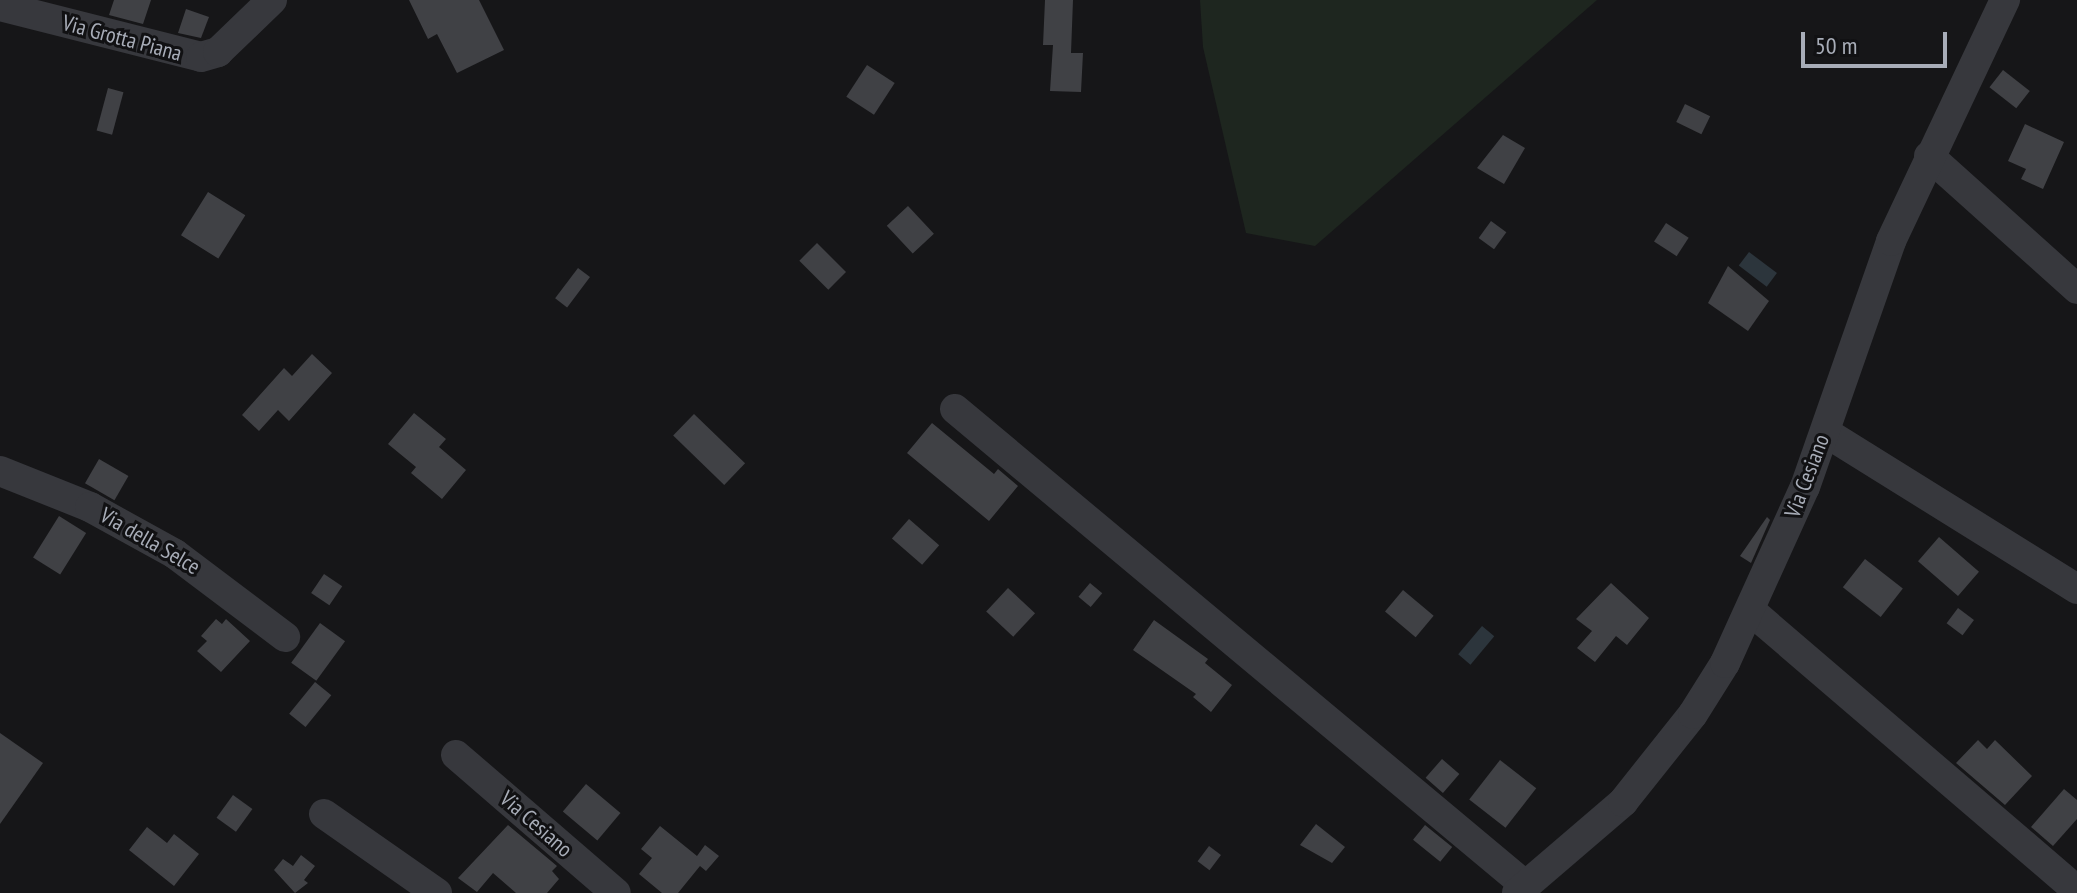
<!DOCTYPE html>
<style>
body{margin:0}
#map{position:relative;width:2077px;height:893px;overflow:hidden;background:#161618;font-family:"PT Sans Narrow",sans-serif}
div>[style]{position:absolute}
.green>*{inset:0;background:#1e261f}
.water>*{inset:0;background:#2c353c;transform-origin:0 0}
.building>*{inset:0;background:#404145;transform-origin:0 0}
.minor>*{height:30px;margin:-15px;padding:0 15px;transform-origin:15px;border-radius:15px;background:#37383d}
span{translate:-50% -50%;white-space:nowrap;text-align:center;line-height:1.15;-webkit-text-stroke:6px #111113;paint-order:stroke}
.street-label{font-size:22px;color:#a8adb8}
.scale{position:absolute;left:1801px;top:32px;width:146px;height:36px;box-sizing:border-box;border:4px solid #a8adb8;border-top:0;padding-left:10px;font-size:24px;line-height:28px;white-space:nowrap;color:#a8adb8;-webkit-text-stroke:6px #111113;paint-order:stroke}
</style>
<div id="map">
<div class="green">
<i style="clip-path:polygon(1200px 0,1597px 0,1315px 246px,1246px 233px,1203px 47px)"></i>
</div>
<div class="water">
<i style="left:1749px;top:252px;width:35px;height:17px;rotate:37deg"></i>
<i style="left:1482px;top:626px;width:16px;height:37px;rotate:40deg"></i>
</div>
<div class="building">
<i style="clip-path:polygon(114px 0,151px 0,143px 24px,109px 15px)"></i>
<i style="clip-path:polygon(409px 0,479px 0,504px 50px,457px 73px,437px 34px,428px 39px)"></i>
<i style="clip-path:polygon(1045px 0,1073px 0,1071px 53px,1083px 53px,1081px 92px,1050px 91px,1053px 45px,1043px 45px)"></i>
<i style="clip-path:polygon(186px 9px,209px 17px,201px 38px,178px 33px)"></i>
<i style="left:867px;top:65px;width:33px;height:38px;rotate:33deg"></i>
<i style="left:2003px;top:70px;width:34px;height:22px;rotate:38deg"></i>
<i style="left:108px;top:88px;width:16px;height:44px;rotate:15deg"></i>
<i style="left:1685px;top:104px;width:28px;height:20px;rotate:26deg"></i>
<i style="clip-path:polygon(2025px 124px,2064px 142px,2043px 189px,2021px 179px,2026px 169px,2008px 161px)"></i>
<i style="clip-path:polygon(1503px 135px,1525px 148px,1504px 184px,1477px 168px)"></i>
<i style="left:208px;top:192px;width:44px;height:51px;rotate:32deg"></i>
<i style="left:908px;top:206px;width:38px;height:29px;rotate:47deg"></i>
<i style="left:1491px;top:221px;width:19px;height:21px;rotate:36deg"></i>
<i style="left:1666px;top:223px;width:27px;height:22px;rotate:33deg"></i>
<i style="left:817px;top:243px;width:41px;height:25px;rotate:45deg"></i>
<i style="clip-path:polygon(1728px 266px,1769px 301px,1748px 331px,1708px 303px)"></i>
<i style="left:578px;top:268px;width:15px;height:38px;rotate:37deg"></i>
<i style="clip-path:polygon(312px 354px,332px 373px,289px 421px,278px 410px,259px 431px,242px 415px,284px 368px,292px 376px)"></i>
<i style="clip-path:polygon(414px 413px,446px 439px,439px 447px,466px 470px,442px 499px,411px 473px,416px 467px,388px 444px)"></i>
<i style="left:694px;top:414px;width:71px;height:30px;rotate:44deg"></i>
<i style="clip-path:polygon(932px 423px,994px 474px,998px 469px,1018px 486px,989px 521px,907px 453px)"></i>
<i style="left:99px;top:459px;width:34px;height:28px;rotate:30deg"></i>
<i style="left:59px;top:516px;width:32px;height:49px;rotate:32deg"></i>
<i style="clip-path:polygon(1767px 517px,1770px 520px,1751px 563px,1740px 556px)"></i>
<i style="left:909px;top:519px;width:40px;height:26px;rotate:41deg"></i>
<i style="left:1939px;top:537px;width:53px;height:32px;rotate:41deg"></i>
<i style="left:1865px;top:559px;width:48px;height:36px;rotate:38deg"></i>
<i style="left:324px;top:574px;width:22px;height:23px;rotate:34deg"></i>
<i style="left:1090px;top:583px;width:16px;height:18px;rotate:40deg"></i>
<i style="clip-path:polygon(1611px 583px,1649px 618px,1627px 645px,1616px 636px,1595px 662px,1577px 648px,1592px 631px,1576px 619px)"></i>
<i style="left:1008px;top:588px;width:37px;height:32px;rotate:43deg"></i>
<i style="left:1403px;top:590px;width:40px;height:28px;rotate:40deg"></i>
<i style="left:1958px;top:608px;width:20px;height:19px;rotate:37deg"></i>
<i style="clip-path:polygon(216px 619px,222px 624px,226px 619px,250px 641px,221px 672px,197px 651px,207px 641px,201px 636px)"></i>
<i style="clip-path:polygon(1154px 620px,1208px 659px,1205px 663px,1232px 685px,1211px 712px,1193px 697px,1196px 694px,1133px 650px)"></i>
<i style="left:320px;top:623px;width:31px;height:49px;rotate:36deg"></i>
<i style="left:315px;top:682px;width:21px;height:41px;rotate:39deg"></i>
<i style="clip-path:polygon(0 733px,43px 763px,0 824px)"></i>
<i style="clip-path:polygon(1978px 740px,1987px 749px,1995px 740px,2032px 776px,2005px 805px,1956px 763px)"></i>
<i style="left:1442px;top:759px;width:23px;height:25px;rotate:41deg"></i>
<i style="left:1500px;top:760px;width:46px;height:50px;rotate:38deg"></i>
<i style="left:586px;top:784px;width:45px;height:36px;rotate:40deg"></i>
<i style="clip-path:polygon(2064px 789px,2077px 800px,2077px 819px,2053px 846px,2031px 827px)"></i>
<i style="left:233px;top:795px;width:24px;height:28px;rotate:36deg"></i>
<i style="clip-path:polygon(1316px 824px,1345px 847px,1332px 863px,1300px 845px)"></i>
<i style="clip-path:polygon(508px 825px,557px 866px,552px 871px,559px 879px,547px 893px,516px 893px,493px 873px,477px 892px,458px 878px)"></i>
<i style="left:1425px;top:825px;width:35px;height:19px;rotate:39deg"></i>
<i style="clip-path:polygon(660px 826px,697px 856px,705px 845px,719px 856px,706px 871px,700px 866px,678px 893px,662px 893px,639px 874px,652px 858px,641px 849px)"></i>
<i style="clip-path:polygon(147px 827px,167px 843px,174px 834px,199px 854px,174px 886px,129px 850px)"></i>
<i style="left:1209px;top:846px;width:15px;height:19px;rotate:37deg"></i>
<i style="clip-path:polygon(301px 855px,315px 866px,304px 880px,308px 883px,295px 893px,274px 870px,283px 859px,293px 866px)"></i>
</div>
<div class="minor">
<i style="left:0;top:6px;width:207px;rotate:14.2deg"></i>
<i style="left:201px;top:57px;width:18px;rotate:-16deg"></i>
<i style="left:218px;top:52px;width:75px;rotate:-43.9deg"></i>
<i style="left:1929px;top:156px;width:199px;rotate:41.9deg"></i>
<i style="left:955px;top:409px;width:744px;rotate:39.87deg"></i>
<i style="left:1825px;top:432px;width:297px;rotate:31.9deg"></i>
<i style="left:0;top:471px;width:97px;rotate:21.8deg"></i>
<i style="left:90px;top:507px;width:97px;rotate:28.9deg"></i>
<i style="left:175px;top:554px;width:138px;rotate:37deg"></i>
<i style="left:1751px;top:611px;width:429px;rotate:40.6deg"></i>
<i style="left:456px;top:755px;width:211px;rotate:40.8deg"></i>
<i style="left:324px;top:814px;width:138px;rotate:35deg"></i>
<i style="left:1517px;top:893px;width:140px;rotate:-40.6deg"></i>
<i style="left:1623px;top:802px;width:112px;rotate:-51.5deg"></i>
<i style="left:1693px;top:714px;width:60px;rotate:-57.9deg"></i>
<i style="left:1725px;top:663px;width:193px;rotate:-65.6deg"></i>
<i style="left:1805px;top:487px;width:261px;rotate:-70.7deg"></i>
<i style="left:1891px;top:241px;width:267px;rotate:-64.7deg"></i>
</div>
<div class="street-label">
<span style="left:122px;top:38px;rotate:15deg">Via Grotta Piana</span>
<span style="left:1807px;top:476px;rotate:-69deg">Via Cesiano</span>
<span style="left:150px;top:541px;rotate:30deg">Via della Selce</span>
<span style="left:536px;top:824px;rotate:41deg">Via Cesiano</span>
</div>
<div class="scale">50 m</div>
</div>
